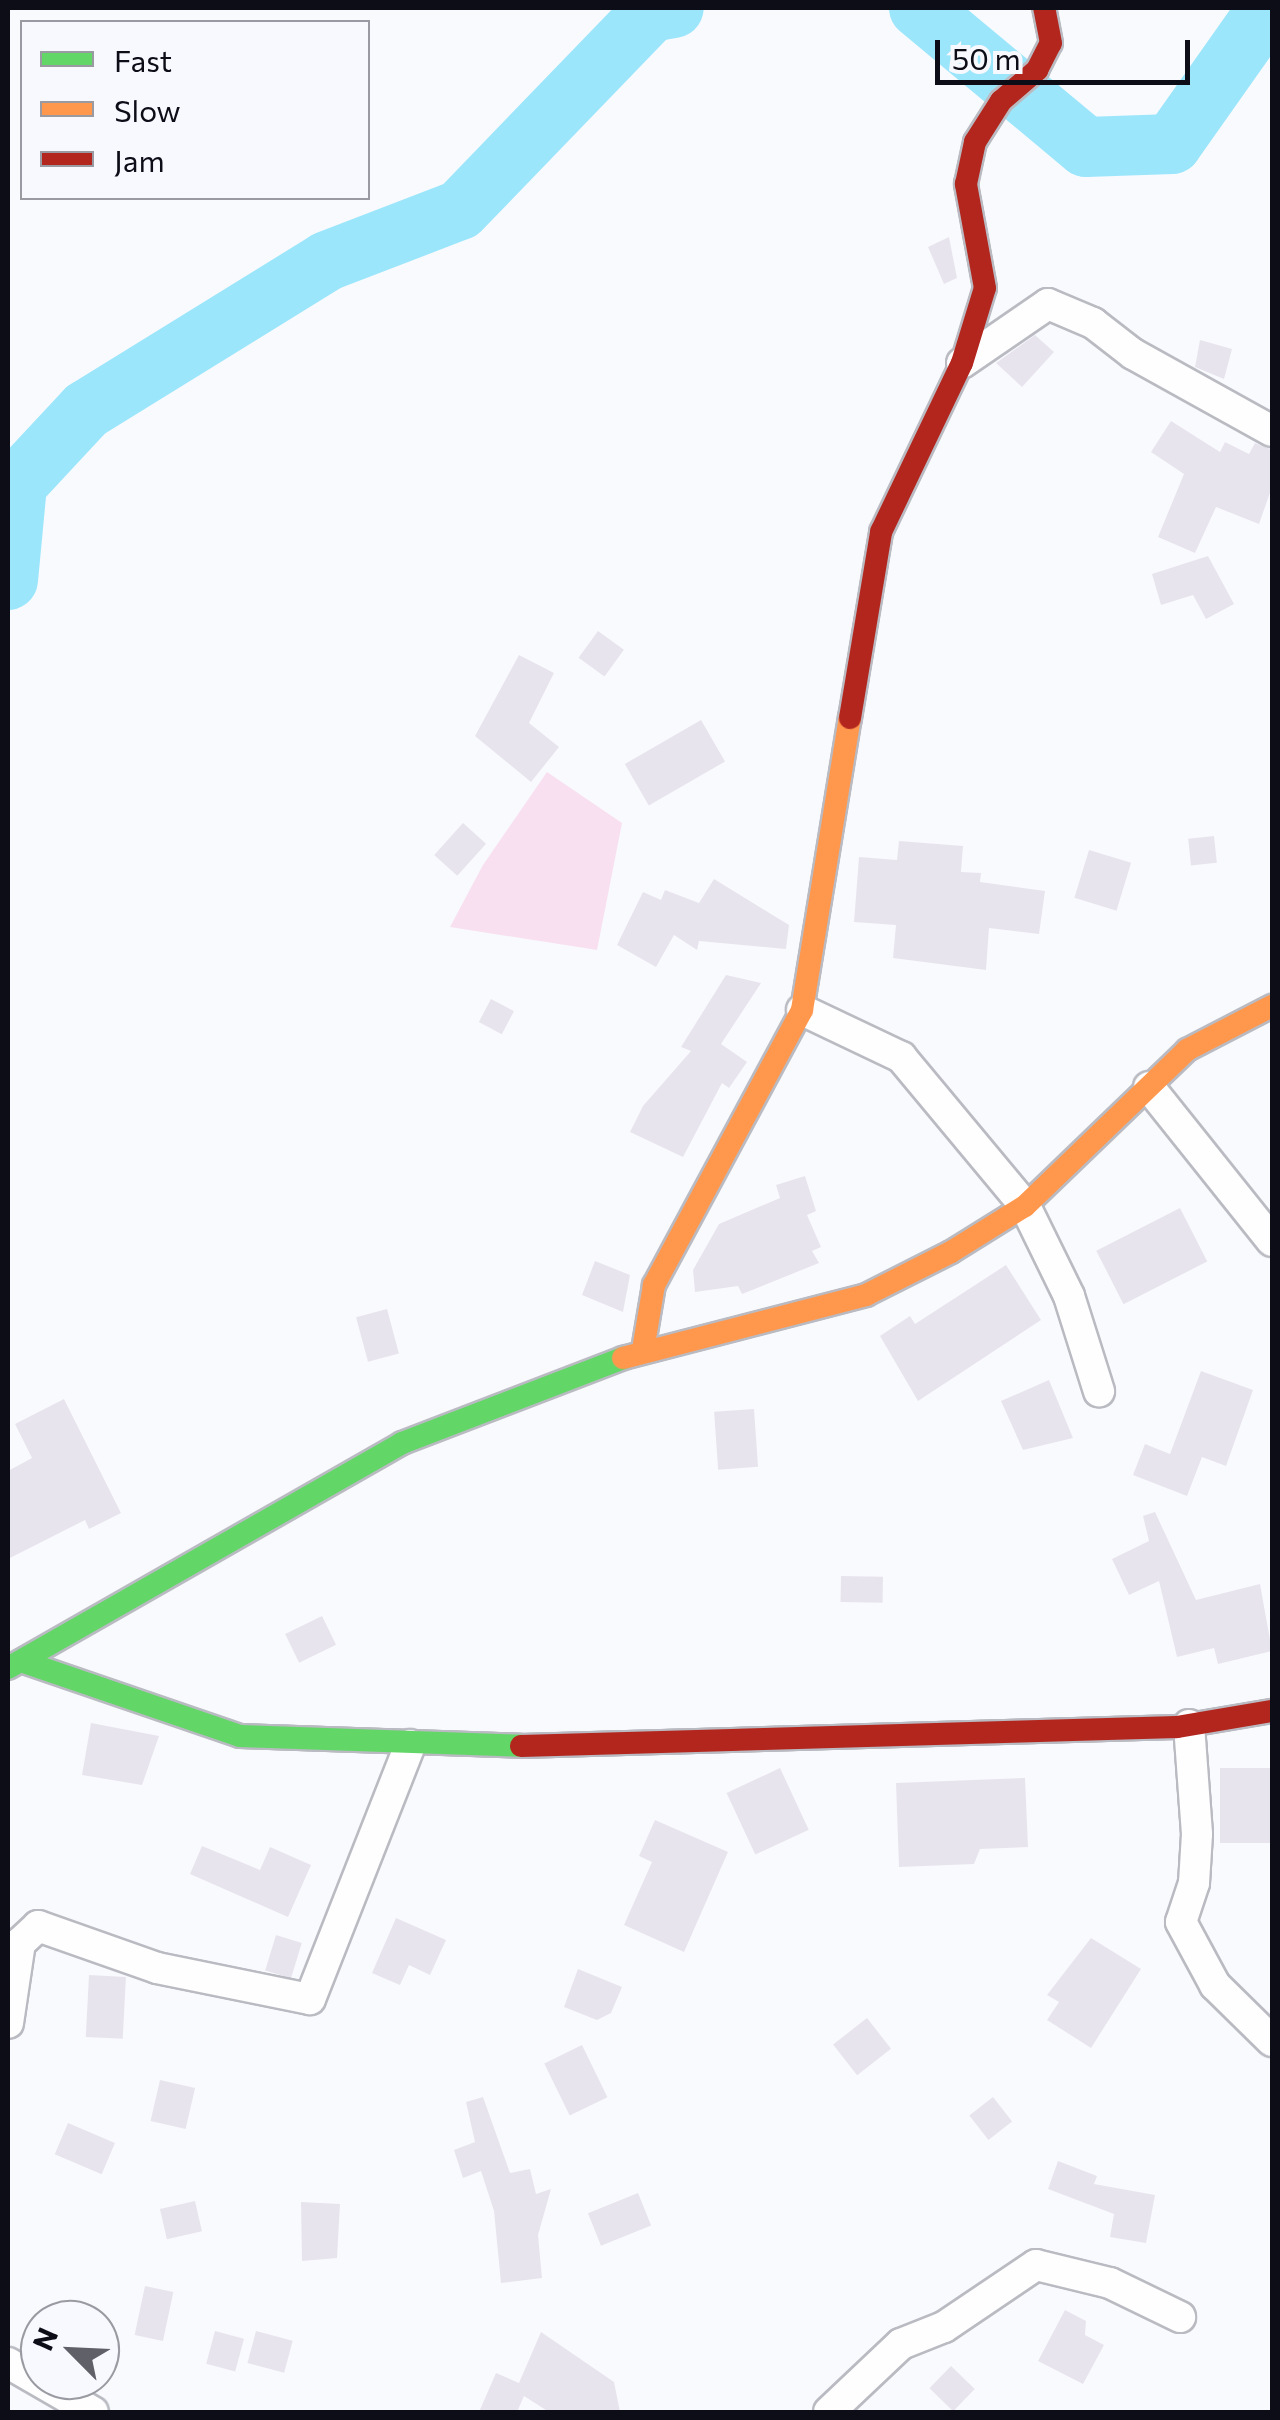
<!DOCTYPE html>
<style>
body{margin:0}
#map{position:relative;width:1280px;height:2420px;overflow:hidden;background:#f9fafe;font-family:Commissioner,sans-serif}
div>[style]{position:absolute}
.green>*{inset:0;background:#f8e0f1}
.river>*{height:60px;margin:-30px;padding:0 30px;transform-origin:30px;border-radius:30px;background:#9ce6fc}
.building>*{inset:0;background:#e8e4ee;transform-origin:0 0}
.roads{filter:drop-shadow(2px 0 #babbc2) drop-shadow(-2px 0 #babbc2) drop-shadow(0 2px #babbc2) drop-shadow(0 -2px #babbc2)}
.street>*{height:30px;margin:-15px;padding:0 15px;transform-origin:15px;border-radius:15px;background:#fefeff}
.fast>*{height:22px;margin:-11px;padding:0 11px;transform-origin:11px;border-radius:11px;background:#63d668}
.slow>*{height:22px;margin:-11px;padding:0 11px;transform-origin:11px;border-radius:11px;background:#ff974d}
.jam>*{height:22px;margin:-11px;padding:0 11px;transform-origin:11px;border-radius:11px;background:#b3261e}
span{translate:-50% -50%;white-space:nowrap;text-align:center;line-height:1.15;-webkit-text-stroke:9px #f8f9ff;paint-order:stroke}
.frame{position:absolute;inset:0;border:10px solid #0c0d17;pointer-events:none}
.legend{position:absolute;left:20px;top:20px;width:350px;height:180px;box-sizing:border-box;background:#f8f9ff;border:2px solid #9a9ba2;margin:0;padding:12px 18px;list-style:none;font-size:30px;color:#0c0d17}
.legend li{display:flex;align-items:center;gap:20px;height:50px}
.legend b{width:50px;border:2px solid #9a9ba2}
.north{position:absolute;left:20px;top:2300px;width:100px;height:100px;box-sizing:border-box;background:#f8f9ff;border:2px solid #9a9ba2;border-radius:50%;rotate:294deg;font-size:28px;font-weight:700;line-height:40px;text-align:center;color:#0c0d17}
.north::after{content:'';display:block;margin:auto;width:35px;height:45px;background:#5f6068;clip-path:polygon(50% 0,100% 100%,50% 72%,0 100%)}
.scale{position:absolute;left:935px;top:40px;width:255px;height:45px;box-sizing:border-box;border:5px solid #0c0d17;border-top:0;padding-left:12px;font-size:30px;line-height:35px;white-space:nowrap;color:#0c0d17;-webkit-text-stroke:8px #f8f9ff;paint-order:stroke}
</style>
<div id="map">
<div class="green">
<i style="clip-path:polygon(547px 772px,622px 823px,597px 950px,450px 927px,483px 865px)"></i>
</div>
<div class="river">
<i style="left:919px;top:8px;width:217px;rotate:39.8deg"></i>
<i style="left:1086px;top:147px;width:86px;rotate:-2deg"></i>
<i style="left:1172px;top:144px;width:166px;rotate:-54.8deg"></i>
<i style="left:8px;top:580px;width:96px;rotate:-84.6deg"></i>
<i style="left:17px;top:484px;width:101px;rotate:-47deg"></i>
<i style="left:86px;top:410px;width:283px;rotate:-31.7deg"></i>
<i style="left:327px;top:261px;width:142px;rotate:-21deg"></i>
<i style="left:460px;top:210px;width:275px;rotate:-46deg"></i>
<i style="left:651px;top:12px;width:23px;rotate:-10deg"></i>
</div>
<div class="building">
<i style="clip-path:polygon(949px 237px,957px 278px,944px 284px,928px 247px)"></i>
<i style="clip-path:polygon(1035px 335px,1054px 352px,1022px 387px,996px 363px)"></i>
<i style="clip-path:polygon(1200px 340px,1232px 349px,1224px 379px,1195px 367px)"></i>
<i style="clip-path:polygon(1171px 421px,1220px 452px,1225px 442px,1249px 454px,1255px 443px,1272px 450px,1272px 487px,1259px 524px,1216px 507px,1195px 553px,1158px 537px,1184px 474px,1151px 452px)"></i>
<i style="clip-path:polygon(1208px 556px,1234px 604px,1206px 619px,1193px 595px,1161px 605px,1152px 574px)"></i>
<i style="left:598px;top:631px;width:32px;height:33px;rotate:36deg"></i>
<i style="clip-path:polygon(519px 655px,554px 673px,529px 723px,559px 747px,531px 782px,475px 736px)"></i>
<i style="left:701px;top:720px;width:48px;height:88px;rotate:60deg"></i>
<i style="left:463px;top:823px;width:31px;height:43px;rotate:42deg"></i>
<i style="left:1214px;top:836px;width:27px;height:26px;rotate:84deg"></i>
<i style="clip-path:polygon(899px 841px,963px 846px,961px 872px,981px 873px,980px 882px,1045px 891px,1039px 934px,989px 928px,986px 970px,893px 958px,896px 925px,854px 922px,859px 857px,897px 860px)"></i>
<i style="left:1089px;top:850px;width:44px;height:50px;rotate:17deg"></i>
<i style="clip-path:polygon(714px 879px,789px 925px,786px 949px,699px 941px,697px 950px,674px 935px,656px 967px,617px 945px,643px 892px,661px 900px,665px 890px,699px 903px)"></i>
<i style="clip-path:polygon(726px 975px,761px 983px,721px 1044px,747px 1062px,729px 1088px,722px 1083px,683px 1157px,630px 1132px,643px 1106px,691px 1051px,681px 1047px)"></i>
<i style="left:491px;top:999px;width:26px;height:26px;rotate:28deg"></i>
<i style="clip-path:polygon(805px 1176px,816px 1211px,807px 1215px,821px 1247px,812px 1251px,819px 1263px,742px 1294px,738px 1286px,695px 1292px,693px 1270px,719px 1224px,780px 1198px,776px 1185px)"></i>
<i style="left:1180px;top:1208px;width:60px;height:94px;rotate:63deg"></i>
<i style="clip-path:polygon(595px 1261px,630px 1275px,623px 1312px,582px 1295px)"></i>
<i style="clip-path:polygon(1006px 1265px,1041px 1320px,918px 1401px,880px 1336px,910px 1316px,915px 1324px)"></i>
<i style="left:387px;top:1309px;width:46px;height:32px;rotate:75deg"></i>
<i style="clip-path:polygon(1201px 1371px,1253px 1390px,1226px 1466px,1202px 1457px,1187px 1496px,1133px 1475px,1145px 1444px,1170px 1454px)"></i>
<i style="clip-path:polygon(1049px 1380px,1073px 1438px,1023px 1450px,1001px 1401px)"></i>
<i style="clip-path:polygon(64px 1399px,121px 1513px,89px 1529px,85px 1520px,8px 1559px,8px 1471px,32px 1458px,15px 1424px)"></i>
<i style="left:754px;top:1409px;width:58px;height:40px;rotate:86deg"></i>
<i style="clip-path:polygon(1155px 1512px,1196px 1600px,1260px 1584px,1272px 1651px,1218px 1664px,1214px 1648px,1177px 1657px,1159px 1581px,1129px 1595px,1112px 1559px,1149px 1541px,1143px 1516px)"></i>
<i style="left:841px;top:1576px;width:42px;height:26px;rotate:1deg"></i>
<i style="left:322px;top:1616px;width:32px;height:41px;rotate:64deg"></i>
<i style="clip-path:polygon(91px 1723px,159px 1736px,142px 1785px,82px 1775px)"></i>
<i style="left:780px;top:1768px;width:68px;height:59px;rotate:65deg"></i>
<i style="left:1272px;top:1768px;width:75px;height:52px;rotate:90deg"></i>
<i style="clip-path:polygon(1025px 1778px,1028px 1847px,980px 1849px,974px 1864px,899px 1867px,896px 1783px)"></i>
<i style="clip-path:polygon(655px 1820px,728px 1852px,684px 1952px,624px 1925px,652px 1862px,639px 1856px)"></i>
<i style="clip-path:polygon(202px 1846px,260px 1870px,270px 1847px,311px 1865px,288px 1917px,190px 1874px)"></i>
<i style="clip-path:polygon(396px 1918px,446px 1940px,430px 1975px,409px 1965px,400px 1985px,372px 1973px)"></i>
<i style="left:276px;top:1935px;width:27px;height:37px;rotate:17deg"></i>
<i style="clip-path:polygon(1091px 1938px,1141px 1969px,1091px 2048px,1047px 2020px,1059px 2002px,1047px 1995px)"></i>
<i style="clip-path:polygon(578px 1969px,622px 1987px,611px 2013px,597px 2020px,564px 2007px)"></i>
<i style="left:89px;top:1975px;width:37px;height:62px;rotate:3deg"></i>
<i style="left:867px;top:2018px;width:39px;height:43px;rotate:52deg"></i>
<i style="left:582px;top:2045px;width:58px;height:42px;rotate:64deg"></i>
<i style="left:160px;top:2080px;width:36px;height:42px;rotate:13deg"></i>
<i style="clip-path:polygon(483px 2097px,510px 2173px,530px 2169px,536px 2194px,551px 2189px,538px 2235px,542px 2278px,501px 2283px,494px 2211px,481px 2171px,463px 2178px,454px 2150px,475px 2142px,466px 2102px)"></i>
<i style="left:993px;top:2097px;width:31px;height:30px;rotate:52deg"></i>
<i style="left:68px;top:2123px;width:51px;height:34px;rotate:23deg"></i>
<i style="clip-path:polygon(1058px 2161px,1097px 2176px,1094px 2184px,1155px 2195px,1146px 2243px,1110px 2237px,1114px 2214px,1048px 2189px)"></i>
<i style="left:638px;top:2193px;width:35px;height:54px;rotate:68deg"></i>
<i style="left:195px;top:2201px;width:31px;height:36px;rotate:77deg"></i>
<i style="clip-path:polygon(301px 2202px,340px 2204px,337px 2258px,302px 2261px)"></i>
<i style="left:145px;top:2286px;width:29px;height:50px;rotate:12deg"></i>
<i style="clip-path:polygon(1065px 2310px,1086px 2321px,1085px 2335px,1104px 2345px,1083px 2384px,1038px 2361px)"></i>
<i style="left:215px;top:2331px;width:30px;height:34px;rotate:15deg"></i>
<i style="left:256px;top:2331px;width:38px;height:33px;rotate:15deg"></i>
<i style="clip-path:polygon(541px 2332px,614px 2382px,620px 2412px,549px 2412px,524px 2396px,517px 2412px,479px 2412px,496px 2373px,519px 2383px)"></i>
<i style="left:951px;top:2366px;width:33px;height:31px;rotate:44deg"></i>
</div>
<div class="roads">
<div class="street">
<i style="left:962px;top:363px;width:104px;rotate:-34.5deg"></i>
<i style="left:1048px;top:304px;width:49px;rotate:22.9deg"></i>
<i style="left:1093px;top:323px;width:51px;rotate:37.8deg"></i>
<i style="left:1133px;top:354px;width:159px;rotate:29deg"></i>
<i style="left:802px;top:1010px;width:110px;rotate:25.4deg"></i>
<i style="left:901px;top:1057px;width:194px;rotate:50.2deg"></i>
<i style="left:1025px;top:1206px;width:100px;rotate:63.9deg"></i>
<i style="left:1069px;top:1296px;width:100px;rotate:72.5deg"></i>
<i style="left:1149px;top:1087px;width:197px;rotate:51.4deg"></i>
<i style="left:1189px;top:1725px;width:109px;rotate:85.8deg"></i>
<i style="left:1197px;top:1834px;width:49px;rotate:93.5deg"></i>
<i style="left:1194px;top:1883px;width:41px;rotate:108.4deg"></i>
<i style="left:1181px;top:1922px;width:72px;rotate:61.6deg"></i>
<i style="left:1215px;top:1985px;width:80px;rotate:44.5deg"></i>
<i style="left:8px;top:2023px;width:81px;rotate:-81.5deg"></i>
<i style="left:20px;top:1943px;width:25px;rotate:-43deg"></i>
<i style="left:38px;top:1926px;width:126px;rotate:19.4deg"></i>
<i style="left:157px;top:1968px;width:156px;rotate:11.5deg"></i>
<i style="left:310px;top:1999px;width:273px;rotate:-68.5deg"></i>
<i style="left:8px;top:2363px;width:98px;rotate:30deg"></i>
<i style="left:829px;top:2412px;width:99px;rotate:-43.4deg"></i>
<i style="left:901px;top:2344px;width:46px;rotate:-21.6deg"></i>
<i style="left:944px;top:2327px;width:111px;rotate:-34deg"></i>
<i style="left:1036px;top:2265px;width:76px;rotate:13.7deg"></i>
<i style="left:1110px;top:2283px;width:78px;rotate:25.9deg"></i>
</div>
<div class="fast">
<i style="left:24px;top:1662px;width:228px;rotate:18.9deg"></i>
<i style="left:240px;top:1736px;width:281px;rotate:2deg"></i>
<i style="left:8px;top:1668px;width:454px;rotate:-29.7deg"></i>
<i style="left:402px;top:1443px;width:237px;rotate:-21deg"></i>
</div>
<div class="slow">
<i style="left:643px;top:1350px;width:66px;rotate:-80.4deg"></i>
<i style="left:654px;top:1285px;width:312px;rotate:-61.7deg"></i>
<i style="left:802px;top:1010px;width:296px;rotate:-80.7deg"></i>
<i style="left:623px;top:1358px;width:251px;rotate:-14.5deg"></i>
<i style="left:866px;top:1295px;width:95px;rotate:-26.8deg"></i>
<i style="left:951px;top:1252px;width:87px;rotate:-31.9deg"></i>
<i style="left:1025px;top:1206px;width:225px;rotate:-43.9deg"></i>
<i style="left:1187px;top:1050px;width:96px;rotate:-27.4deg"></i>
</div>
<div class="jam">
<i style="left:850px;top:718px;width:189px;rotate:-80.5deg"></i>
<i style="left:881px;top:532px;width:187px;rotate:-64.4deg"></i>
<i style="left:962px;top:363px;width:78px;rotate:-73deg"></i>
<i style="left:985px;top:288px;width:106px;rotate:-100.4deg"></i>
<i style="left:966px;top:184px;width:43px;rotate:-77.9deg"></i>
<i style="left:975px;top:142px;width:49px;rotate:-57.6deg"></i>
<i style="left:1001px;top:101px;width:48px;rotate:-40.7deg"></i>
<i style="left:1037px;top:70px;width:30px;rotate:-63deg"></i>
<i style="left:1051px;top:43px;width:36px;rotate:-101deg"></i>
<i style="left:521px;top:1746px;width:656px;rotate:-1.66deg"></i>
<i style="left:1177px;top:1727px;width:96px;rotate:-9.6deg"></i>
</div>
</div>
<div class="frame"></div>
<ul class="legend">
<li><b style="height:12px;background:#63d668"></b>Fast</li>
<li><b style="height:12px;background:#ff974d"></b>Slow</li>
<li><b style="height:12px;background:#b3261e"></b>Jam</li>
</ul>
<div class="north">N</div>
<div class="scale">50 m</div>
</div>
